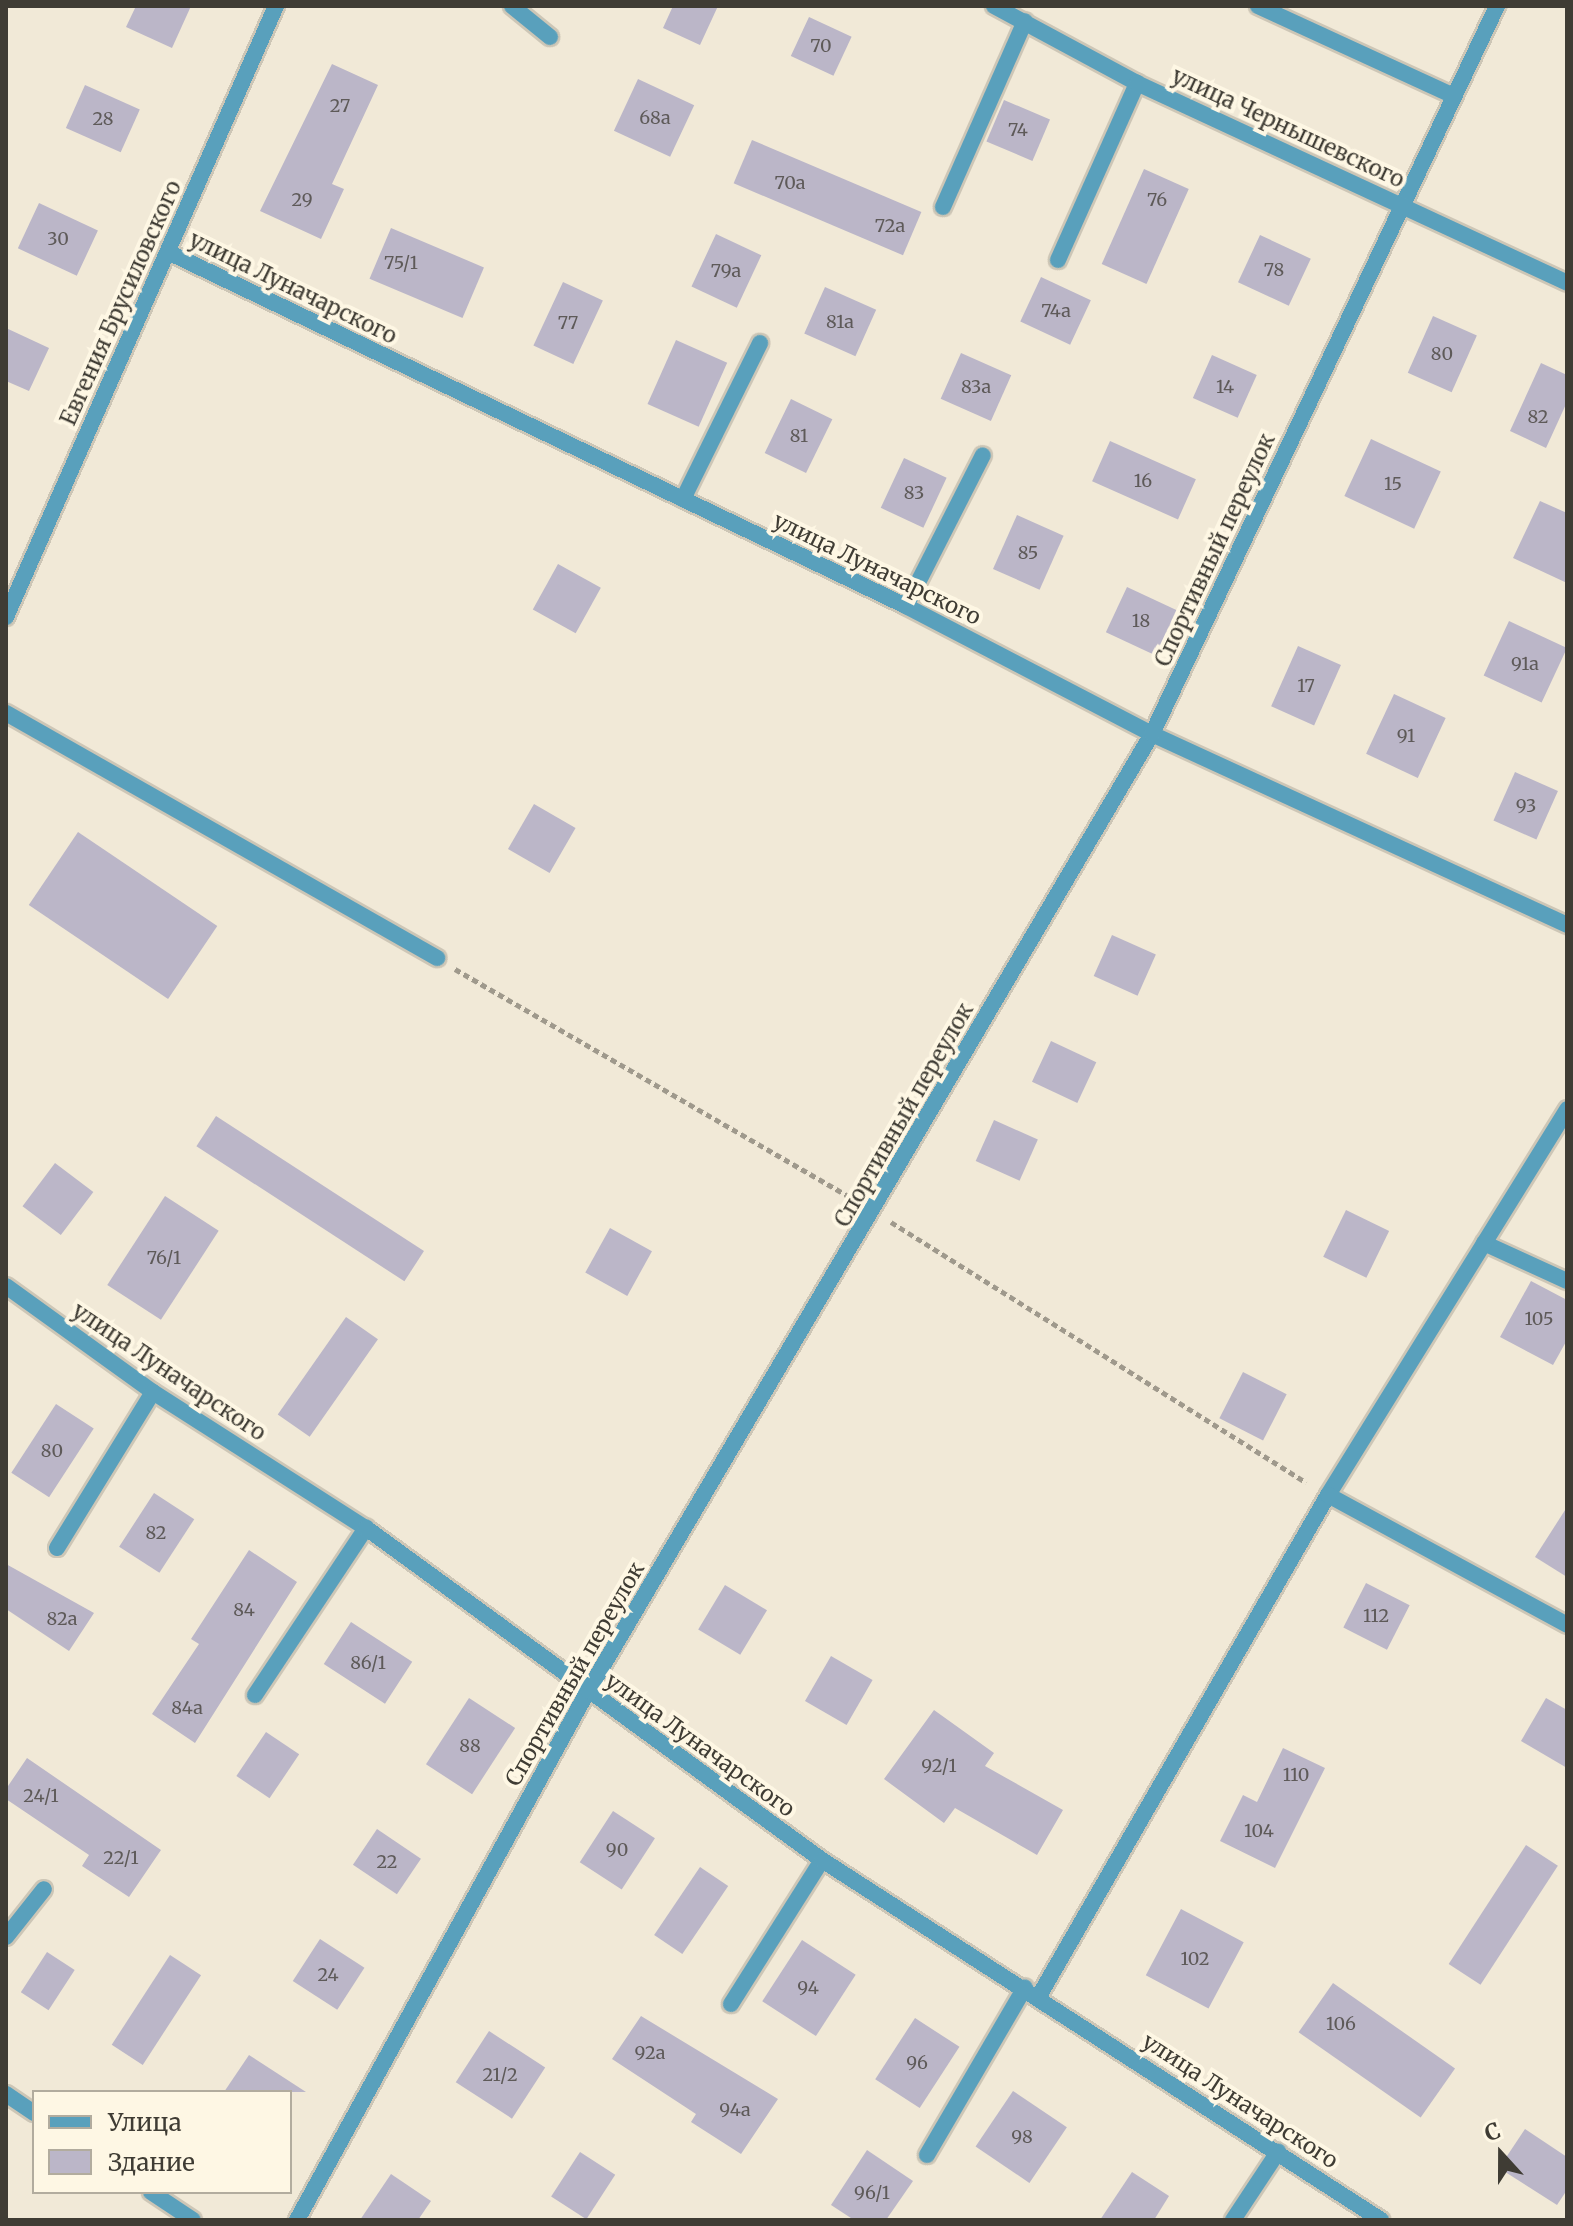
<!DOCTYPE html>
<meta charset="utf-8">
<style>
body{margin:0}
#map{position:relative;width:1573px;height:2226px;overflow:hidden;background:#f1e9d7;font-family:Merriweather,serif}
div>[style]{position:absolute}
.building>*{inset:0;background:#bbb6c8;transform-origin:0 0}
.path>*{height:5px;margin-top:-2.5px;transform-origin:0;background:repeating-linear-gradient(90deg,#9f998c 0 6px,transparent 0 10px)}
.roads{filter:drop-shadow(2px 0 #cdc6b6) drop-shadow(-2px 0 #cdc6b6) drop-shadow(0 2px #cdc6b6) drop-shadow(0 -2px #cdc6b6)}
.service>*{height:16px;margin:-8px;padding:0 8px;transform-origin:8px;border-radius:8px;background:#59a0bc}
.minor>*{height:16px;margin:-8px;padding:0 8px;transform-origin:8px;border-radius:8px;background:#59a0bc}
.tertiary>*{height:16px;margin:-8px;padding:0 8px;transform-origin:8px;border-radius:8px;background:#59a0bc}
span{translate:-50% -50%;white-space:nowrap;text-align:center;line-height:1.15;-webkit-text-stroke:8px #fef7e4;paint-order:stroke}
.number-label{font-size:18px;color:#5e5a59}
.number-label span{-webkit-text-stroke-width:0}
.street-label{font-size:22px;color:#3f3c34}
.frame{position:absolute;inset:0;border:8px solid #3f3c34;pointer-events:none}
.legend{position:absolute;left:32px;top:2090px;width:260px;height:104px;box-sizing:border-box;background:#fef7e4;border:2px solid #b2ac9e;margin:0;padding:10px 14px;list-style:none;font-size:24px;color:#3f3c34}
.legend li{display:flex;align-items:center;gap:16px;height:40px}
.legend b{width:40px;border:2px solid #b2ac9e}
.north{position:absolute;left:1461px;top:2114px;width:80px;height:80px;-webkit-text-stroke:6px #fef7e4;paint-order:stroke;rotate:339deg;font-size:22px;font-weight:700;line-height:32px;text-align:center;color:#3f3c34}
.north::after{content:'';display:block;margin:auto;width:28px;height:36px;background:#3f3c34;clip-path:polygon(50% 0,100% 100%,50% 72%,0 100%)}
</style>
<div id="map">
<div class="building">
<i style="clip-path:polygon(136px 6px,191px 6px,172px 48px,126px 27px)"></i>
<i style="clip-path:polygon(673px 6px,718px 6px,700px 45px,663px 28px)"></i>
<i style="left:809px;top:17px;width:47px;height:43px;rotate:25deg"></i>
<i style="clip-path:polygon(332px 64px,378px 85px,332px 184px,344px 189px,321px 239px,260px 211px)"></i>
<i style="left:638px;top:79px;width:62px;height:57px;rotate:25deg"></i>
<i style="left:85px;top:85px;width:60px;height:47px;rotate:24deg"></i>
<i style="left:1004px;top:100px;width:50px;height:45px;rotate:23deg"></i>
<i style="left:752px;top:140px;width:184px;height:47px;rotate:23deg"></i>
<i style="left:1144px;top:169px;width:49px;height:104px;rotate:24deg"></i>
<i style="left:39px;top:203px;width:65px;height:50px;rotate:25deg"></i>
<i style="left:391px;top:228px;width:101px;height:55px;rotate:23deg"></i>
<i style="left:716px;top:234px;width:50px;height:58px;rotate:25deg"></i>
<i style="left:1260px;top:235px;width:56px;height:52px;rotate:25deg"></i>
<i style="left:1041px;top:277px;width:55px;height:49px;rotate:25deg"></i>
<i style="left:563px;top:282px;width:44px;height:70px;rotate:25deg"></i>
<i style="left:825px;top:287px;width:56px;height:51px;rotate:24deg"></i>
<i style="left:1433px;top:316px;width:48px;height:62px;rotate:24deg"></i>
<i style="clip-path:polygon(6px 328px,49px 348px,29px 391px,6px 381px)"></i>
<i style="left:676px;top:340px;width:56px;height:70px;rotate:24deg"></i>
<i style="left:961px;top:353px;width:55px;height:50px;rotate:24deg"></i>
<i style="left:1212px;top:355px;width:49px;height:47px;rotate:24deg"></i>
<i style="clip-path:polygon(1541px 363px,1567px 375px,1567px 402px,1546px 448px,1510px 431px)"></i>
<i style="left:791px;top:399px;width:46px;height:60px;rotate:26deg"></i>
<i style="left:1371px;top:439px;width:77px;height:63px;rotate:25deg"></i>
<i style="left:1110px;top:441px;width:94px;height:44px;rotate:24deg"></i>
<i style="left:904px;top:458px;width:47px;height:55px;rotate:25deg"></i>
<i style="clip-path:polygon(1540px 501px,1567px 513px,1567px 583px,1513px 558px)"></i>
<i style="left:1017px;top:515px;width:51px;height:59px;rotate:24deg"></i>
<i style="left:558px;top:564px;width:49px;height:52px;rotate:29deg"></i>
<i style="left:1127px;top:587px;width:55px;height:50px;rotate:25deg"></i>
<i style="left:1509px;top:621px;width:64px;height:60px;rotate:25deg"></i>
<i style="left:1298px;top:646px;width:47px;height:66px;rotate:24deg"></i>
<i style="left:1394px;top:694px;width:57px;height:66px;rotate:25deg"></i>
<i style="left:1515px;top:772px;width:47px;height:53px;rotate:24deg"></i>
<i style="left:534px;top:804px;width:48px;height:52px;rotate:30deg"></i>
<i style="left:78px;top:832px;width:168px;height:88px;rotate:34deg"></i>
<i style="left:1112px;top:935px;width:48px;height:45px;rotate:24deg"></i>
<i style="left:1051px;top:1041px;width:50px;height:45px;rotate:25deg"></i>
<i style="left:216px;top:1116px;width:248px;height:36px;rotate:33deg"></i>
<i style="left:994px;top:1120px;width:48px;height:45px;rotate:24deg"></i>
<i style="left:55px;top:1163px;width:48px;height:54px;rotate:37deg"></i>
<i style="left:165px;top:1196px;width:64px;height:106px;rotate:33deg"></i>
<i style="left:1346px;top:1210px;width:48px;height:52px;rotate:26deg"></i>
<i style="left:610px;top:1228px;width:48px;height:51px;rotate:29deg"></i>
<i style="clip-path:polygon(1531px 1281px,1567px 1300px,1567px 1340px,1553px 1365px,1500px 1337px)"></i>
<i style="left:346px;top:1317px;width:39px;height:119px;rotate:35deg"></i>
<i style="left:1243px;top:1372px;width:49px;height:52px;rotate:27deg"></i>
<i style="left:56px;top:1404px;width:45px;height:82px;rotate:33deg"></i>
<i style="left:154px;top:1493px;width:48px;height:64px;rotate:33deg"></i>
<i style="clip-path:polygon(1567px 1507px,1567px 1577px,1535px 1557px)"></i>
<i style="clip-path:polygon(249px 1550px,297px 1582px,195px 1743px,152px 1714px,199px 1644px,191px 1639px)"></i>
<i style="clip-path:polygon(6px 1564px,94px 1613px,69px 1651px,6px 1609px)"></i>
<i style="left:1366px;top:1583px;width:49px;height:50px;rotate:27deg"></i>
<i style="left:725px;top:1585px;width:49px;height:52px;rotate:31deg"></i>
<i style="left:351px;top:1622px;width:73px;height:50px;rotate:33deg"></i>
<i style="left:831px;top:1656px;width:48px;height:52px;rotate:30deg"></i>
<i style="left:469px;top:1698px;width:55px;height:79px;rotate:33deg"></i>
<i style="clip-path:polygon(1546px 1698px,1567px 1710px,1567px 1768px,1521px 1741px)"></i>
<i style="clip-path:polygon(934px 1710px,994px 1753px,985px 1766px,1063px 1810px,1037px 1855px,955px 1808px,944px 1823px,884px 1779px)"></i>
<i style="left:266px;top:1732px;width:40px;height:53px;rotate:34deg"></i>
<i style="clip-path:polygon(1283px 1748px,1325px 1768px,1275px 1868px,1220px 1841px,1243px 1795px,1257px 1802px)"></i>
<i style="clip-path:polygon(27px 1758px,161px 1850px,129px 1897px,82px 1866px,89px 1855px,6px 1799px,6px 1789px)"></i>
<i style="left:613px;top:1811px;width:50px;height:61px;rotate:33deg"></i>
<i style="left:377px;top:1829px;width:53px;height:43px;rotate:34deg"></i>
<i style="left:1526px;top:1845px;width:38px;height:142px;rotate:33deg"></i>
<i style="left:700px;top:1867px;width:34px;height:82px;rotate:34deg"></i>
<i style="left:1181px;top:1909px;width:71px;height:75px;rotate:28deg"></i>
<i style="left:320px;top:1939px;width:53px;height:50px;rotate:33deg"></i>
<i style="left:802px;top:1940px;width:64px;height:73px;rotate:33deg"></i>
<i style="left:47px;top:1952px;width:33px;height:48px;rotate:33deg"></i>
<i style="left:170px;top:1955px;width:37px;height:107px;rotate:33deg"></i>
<i style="left:1333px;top:1983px;width:149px;height:60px;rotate:35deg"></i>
<i style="clip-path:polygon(641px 2016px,778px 2099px,741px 2154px,691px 2122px,696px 2114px,612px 2059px)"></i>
<i style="left:915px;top:2018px;width:53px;height:73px;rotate:33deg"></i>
<i style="left:489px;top:2031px;width:67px;height:61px;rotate:33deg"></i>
<i style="clip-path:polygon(249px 2055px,306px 2092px,224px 2092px)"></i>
<i style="left:1013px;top:2091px;width:65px;height:67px;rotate:34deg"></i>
<i style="clip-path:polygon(1525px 2129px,1567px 2157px,1567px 2190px,1557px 2205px,1499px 2168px)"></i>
<i style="clip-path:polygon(867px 2150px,913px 2181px,886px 2220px,854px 2220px,831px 2205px)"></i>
<i style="left:580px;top:2152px;width:42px;height:53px;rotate:33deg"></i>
<i style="clip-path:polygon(1132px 2172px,1169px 2196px,1154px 2220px,1100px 2220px)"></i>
<i style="clip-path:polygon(391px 2174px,431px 2201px,418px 2220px,360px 2220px)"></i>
</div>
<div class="path">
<i style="left:455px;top:969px;width:458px;rotate:30deg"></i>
<i style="left:891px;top:1222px;width:490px;rotate:32.1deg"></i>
</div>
<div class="roads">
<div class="service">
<i style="left:512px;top:6px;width:49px;rotate:39.2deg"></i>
<i style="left:943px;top:207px;width:203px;rotate:-66.2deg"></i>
<i style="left:1058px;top:260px;width:194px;rotate:-65.9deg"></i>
<i style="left:683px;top:499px;width:174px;rotate:-63.7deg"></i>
<i style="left:906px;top:606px;width:169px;rotate:-63deg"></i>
<i style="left:1484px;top:1243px;width:91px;rotate:24.6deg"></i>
<i style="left:57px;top:1548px;width:183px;rotate:-58.4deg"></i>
<i style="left:255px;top:1695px;width:201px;rotate:-56.4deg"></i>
<i style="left:6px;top:1937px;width:61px;rotate:-51.6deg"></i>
<i style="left:1039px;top:1996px;width:578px;rotate:-60.02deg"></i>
<i style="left:1328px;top:1495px;width:454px;rotate:-58.2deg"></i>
<i style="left:731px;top:2004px;width:170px;rotate:-57.7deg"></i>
<i style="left:6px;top:2094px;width:34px;rotate:34deg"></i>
<i style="left:927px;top:2155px;width:194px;rotate:-59.7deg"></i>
<i style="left:151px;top:2192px;width:50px;rotate:33.7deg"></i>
<i style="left:1233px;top:2220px;width:82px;rotate:-56.5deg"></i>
</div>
<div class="minor">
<i style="left:1258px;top:6px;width:216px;rotate:24.7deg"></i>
<i style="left:168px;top:252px;width:819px;rotate:25.63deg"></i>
<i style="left:906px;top:606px;width:277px;rotate:27.5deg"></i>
<i style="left:1152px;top:734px;width:457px;rotate:24.7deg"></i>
<i style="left:6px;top:713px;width:496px;rotate:29.6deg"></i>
<i style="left:6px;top:1286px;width:181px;rotate:35.8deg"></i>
<i style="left:153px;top:1392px;width:253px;rotate:32.6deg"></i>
<i style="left:366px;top:1528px;width:564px;rotate:36.06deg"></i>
<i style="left:822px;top:1860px;width:665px;rotate:32.78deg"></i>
<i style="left:1328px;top:1495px;width:272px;rotate:28.5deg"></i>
<i style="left:297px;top:2220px;width:604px;rotate:-61.19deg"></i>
<i style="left:588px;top:1691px;width:1111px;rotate:-59.49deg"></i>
<i style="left:1152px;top:734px;width:806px;rotate:-64.64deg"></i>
</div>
<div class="tertiary">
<i style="left:994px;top:6px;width:162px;rotate:28.3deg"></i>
<i style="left:1137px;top:83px;width:474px;rotate:24.9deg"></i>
<i style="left:6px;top:617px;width:668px;rotate:-66.16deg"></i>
</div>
</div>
<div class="number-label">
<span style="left:821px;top:46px">70</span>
<span style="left:340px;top:106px">27</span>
<span style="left:655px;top:118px">68а</span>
<span style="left:103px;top:119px">28</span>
<span style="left:1018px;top:130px">74</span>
<span style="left:790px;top:183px">70а</span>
<span style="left:302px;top:200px">29</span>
<span style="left:1157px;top:200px">76</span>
<span style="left:890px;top:226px">72а</span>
<span style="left:58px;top:239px">30</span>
<span style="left:401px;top:263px">75/1</span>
<span style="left:1274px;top:270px">78</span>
<span style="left:726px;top:271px">79а</span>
<span style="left:1056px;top:311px">74а</span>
<span style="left:840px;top:322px">81а</span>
<span style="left:568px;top:323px">77</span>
<span style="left:1442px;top:354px">80</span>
<span style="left:976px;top:387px">83а</span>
<span style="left:1225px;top:387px">14</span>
<span style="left:1538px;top:417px">82</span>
<span style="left:799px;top:436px">81</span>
<span style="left:1143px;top:481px">16</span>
<span style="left:1393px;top:484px">15</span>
<span style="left:914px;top:493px">83</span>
<span style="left:1028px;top:553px">85</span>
<span style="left:1141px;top:621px">18</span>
<span style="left:1525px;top:664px">91а</span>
<span style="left:1306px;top:686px">17</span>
<span style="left:1406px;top:736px">91</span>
<span style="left:1526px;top:806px">93</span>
<span style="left:164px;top:1258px">76/1</span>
<span style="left:1539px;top:1319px">105</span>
<span style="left:52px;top:1451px">80</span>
<span style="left:156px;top:1533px">82</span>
<span style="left:244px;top:1610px">84</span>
<span style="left:1376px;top:1616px">112</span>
<span style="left:62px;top:1619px">82а</span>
<span style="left:368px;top:1663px">86/1</span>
<span style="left:187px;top:1708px">84а</span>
<span style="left:470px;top:1746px">88</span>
<span style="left:939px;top:1766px">92/1</span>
<span style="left:1296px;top:1775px">110</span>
<span style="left:41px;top:1796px">24/1</span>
<span style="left:1259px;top:1831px">104</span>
<span style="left:617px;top:1850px">90</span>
<span style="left:121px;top:1858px">22/1</span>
<span style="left:387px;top:1862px">22</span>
<span style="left:1195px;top:1959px">102</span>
<span style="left:328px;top:1975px">24</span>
<span style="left:808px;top:1988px">94</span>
<span style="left:1341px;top:2024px">106</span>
<span style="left:650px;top:2053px">92а</span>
<span style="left:917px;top:2063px">96</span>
<span style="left:500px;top:2075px">21/2</span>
<span style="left:735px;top:2110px">94а</span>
<span style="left:1022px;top:2137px">98</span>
<span style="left:872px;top:2193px">96/1</span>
</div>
<div class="street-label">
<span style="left:1288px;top:128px;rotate:25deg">улица Чернышевского</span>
<span style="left:293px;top:288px;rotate:26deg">улица Луначарского</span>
<span style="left:121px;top:303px;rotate:-66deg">Евгения Брусиловского</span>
<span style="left:1215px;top:550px;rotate:-65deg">Спортивный переулок</span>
<span style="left:877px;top:569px;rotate:26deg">улица Луначарского</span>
<span style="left:904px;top:1115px;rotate:-60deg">Спортивный переулок</span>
<span style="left:169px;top:1372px;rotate:34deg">улица Луначарского</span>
<span style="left:575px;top:1674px;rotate:-60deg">Спортивный переулок</span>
<span style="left:700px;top:1745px;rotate:36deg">улица Луначарского</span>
<span style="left:1240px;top:2101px;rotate:33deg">улица Луначарского</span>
</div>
<div class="frame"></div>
<ul class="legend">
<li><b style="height:10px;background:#59a0bc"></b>Улица</li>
<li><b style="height:22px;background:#bbb6c8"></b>Здание</li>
</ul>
<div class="north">С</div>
</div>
